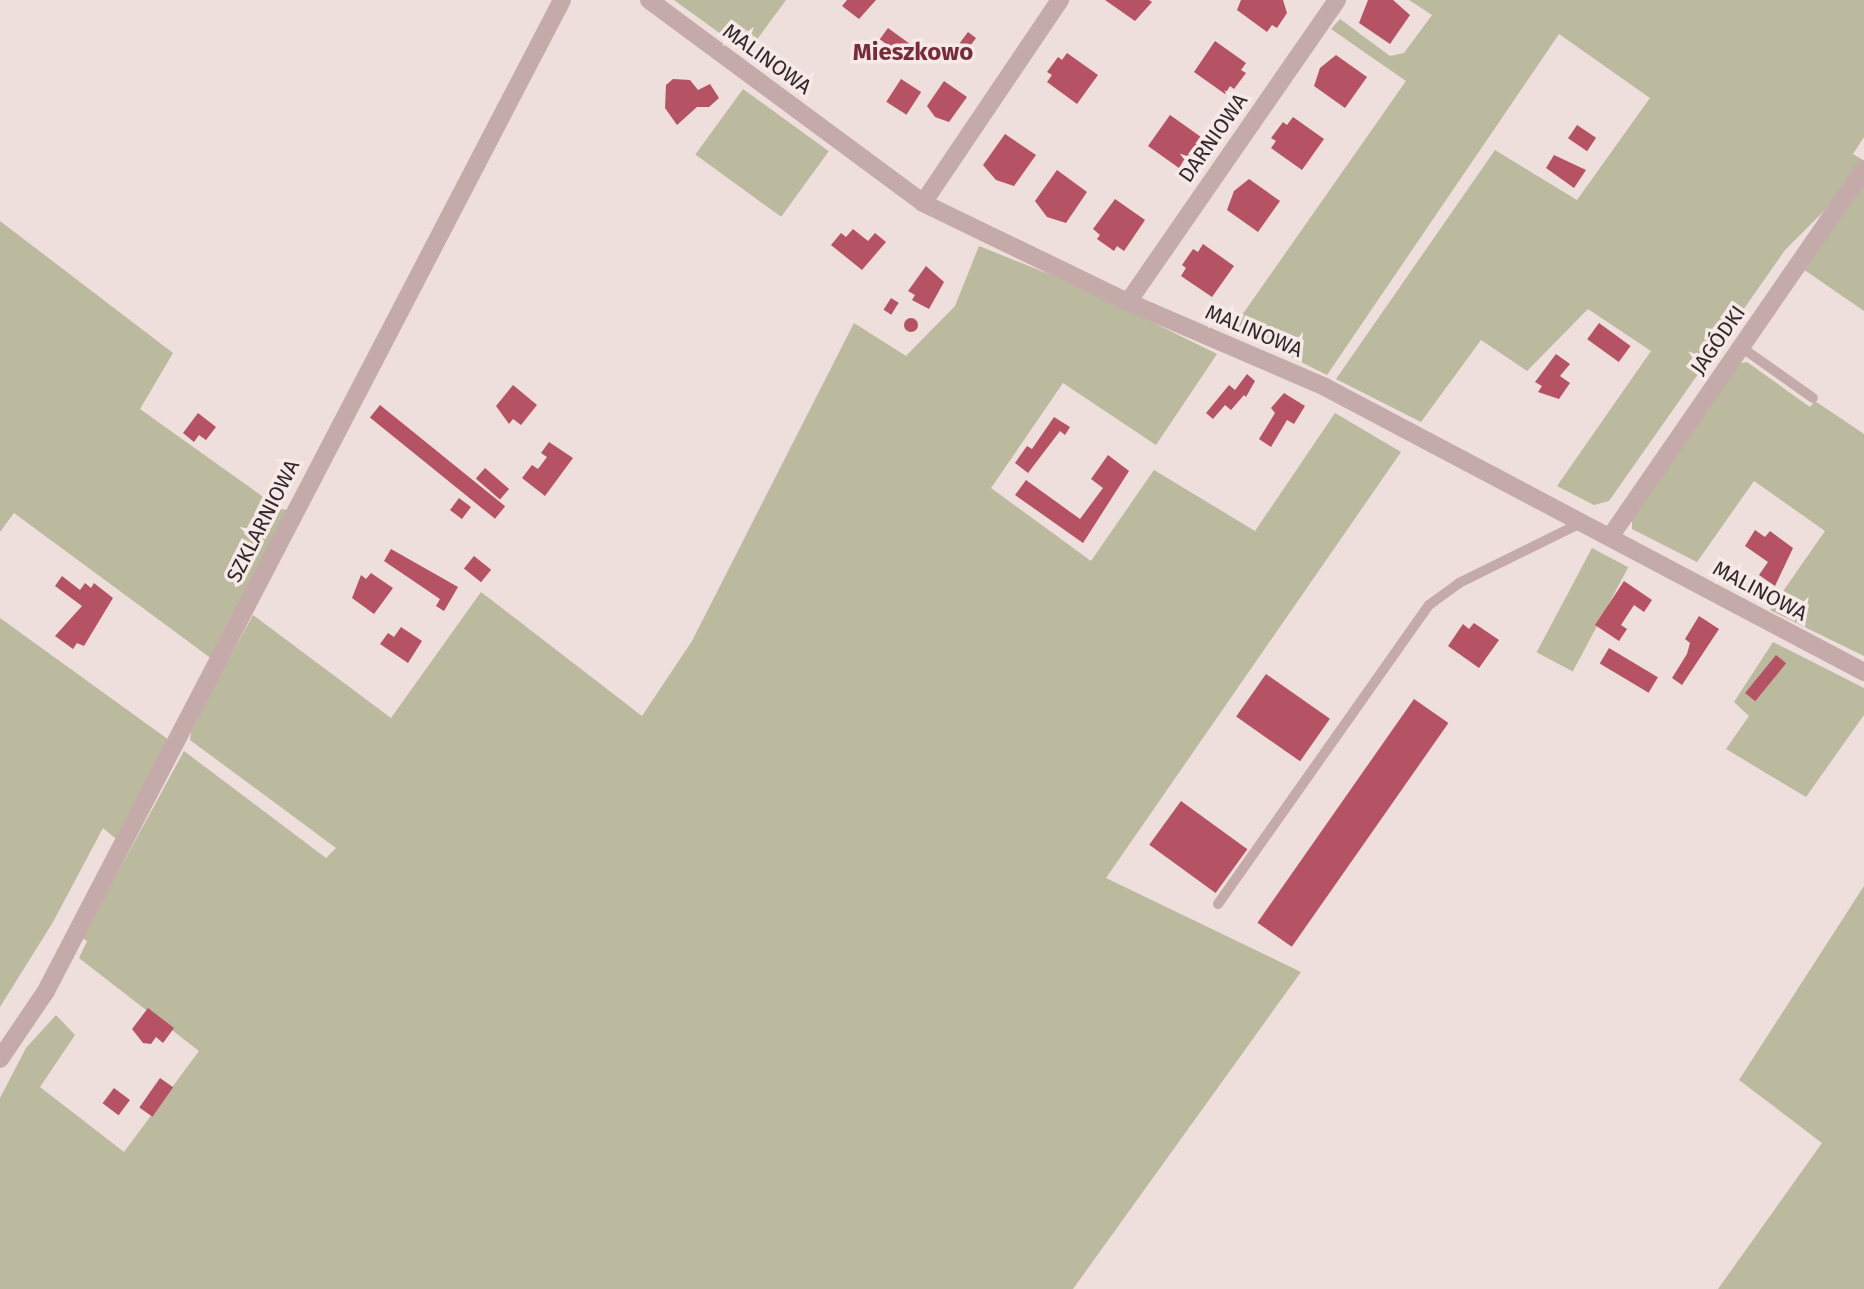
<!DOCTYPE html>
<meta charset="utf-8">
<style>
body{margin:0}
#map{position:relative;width:1864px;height:1289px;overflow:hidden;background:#eededc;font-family:"Fira Sans",sans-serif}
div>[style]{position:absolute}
.green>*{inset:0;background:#bbb99e;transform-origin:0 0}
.building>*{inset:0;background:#b55263;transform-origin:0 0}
.round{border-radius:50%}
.service>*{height:10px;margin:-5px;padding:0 5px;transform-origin:5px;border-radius:5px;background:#c4aba9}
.minor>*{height:18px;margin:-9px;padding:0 9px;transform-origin:9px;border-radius:9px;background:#c4aba9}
span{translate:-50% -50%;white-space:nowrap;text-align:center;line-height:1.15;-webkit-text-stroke:7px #f6e9e7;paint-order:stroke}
.street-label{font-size:21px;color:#332829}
.quarter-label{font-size:24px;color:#772c39;font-weight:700}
</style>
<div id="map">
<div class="green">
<i style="clip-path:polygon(674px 0,786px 0,747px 53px)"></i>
<i style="clip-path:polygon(1409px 0,1864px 0,1864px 137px,1853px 154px,1863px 160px,1839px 196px,1785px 250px,1609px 501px,1594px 505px,1557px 486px,1651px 351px,1588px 309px,1527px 371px,1481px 340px,1421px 422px,1336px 379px,1495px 150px,1577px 200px,1650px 98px,1559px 34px,1327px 375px,1233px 328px,1406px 81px,1331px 29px,1340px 19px,1390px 56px,1404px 53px,1432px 15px)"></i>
<i style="left:743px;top:89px;width:106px;height:81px;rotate:36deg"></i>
<i style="clip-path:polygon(1864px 181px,1864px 311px,1803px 269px)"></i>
<i style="clip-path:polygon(0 221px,173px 353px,140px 409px,280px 509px,289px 510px,212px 659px,14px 513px,0 532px)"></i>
<i style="clip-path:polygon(979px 246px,1081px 287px,1217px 354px,1156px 445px,1063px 383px,991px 488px,1091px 561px,1154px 470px,1255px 531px,1335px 413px,1401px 452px,1106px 878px,1301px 972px,1073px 1289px,0 1289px,0 1098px,26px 1048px,56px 1015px,75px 1035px,40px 1087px,124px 1152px,199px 1051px,79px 958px,87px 941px,82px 938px,184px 751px,326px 858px,336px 848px,190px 740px,192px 726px,253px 615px,391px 718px,481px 592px,642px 716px,692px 641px,854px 323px,906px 356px,955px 306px)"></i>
<i style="clip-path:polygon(1747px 362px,1810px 407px,1815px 401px,1864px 434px,1864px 656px,1770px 610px,1825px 531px,1754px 481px,1697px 562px,1632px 529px,1632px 515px,1736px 364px)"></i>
<i style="left:1592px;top:548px;width:41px;height:118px;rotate:28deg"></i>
<i style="clip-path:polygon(0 618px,169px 740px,116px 839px,103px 828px,53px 922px,0 1007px)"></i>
<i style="clip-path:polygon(1773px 642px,1864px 688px,1864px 715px,1806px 797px,1726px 749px,1749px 716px,1734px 702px)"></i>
<i style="clip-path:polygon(1864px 886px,1864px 1289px,1718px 1289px,1822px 1143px,1739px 1080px)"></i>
</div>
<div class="building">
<i style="clip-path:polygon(847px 0,876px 0,859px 19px,842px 6px)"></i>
<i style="clip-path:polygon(1105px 0,1149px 0,1152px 2px,1135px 21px)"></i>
<i style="clip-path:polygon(1241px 0,1283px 0,1287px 13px,1277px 28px,1272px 25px,1267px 32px,1237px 10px)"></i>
<i style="clip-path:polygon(1368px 0,1393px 0,1410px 15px,1390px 44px,1359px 23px)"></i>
<i style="left:888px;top:28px;width:37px;height:14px;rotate:36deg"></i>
<i style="left:968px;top:32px;width:10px;height:14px;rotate:37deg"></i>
<i style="clip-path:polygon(1215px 41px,1246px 63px,1241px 70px,1246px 73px,1234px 89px,1230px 86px,1225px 94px,1194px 72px)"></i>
<i style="clip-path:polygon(1067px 53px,1098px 75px,1077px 104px,1047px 82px,1052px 75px,1047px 72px,1058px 57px,1062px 60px)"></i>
<i style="clip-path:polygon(1336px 55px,1367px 77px,1345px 108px,1314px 86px,1320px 68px)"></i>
<i style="clip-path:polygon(673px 79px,690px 80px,698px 90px,710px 84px,719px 98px,709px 107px,697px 107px,677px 125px,665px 108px,666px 85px)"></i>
<i style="left:901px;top:79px;width:24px;height:27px;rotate:33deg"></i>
<i style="clip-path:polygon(944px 81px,967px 97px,949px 122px,935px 117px,927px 106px)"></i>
<i style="clip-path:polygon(1170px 115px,1201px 137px,1196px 144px,1200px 147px,1189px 164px,1184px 160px,1179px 168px,1148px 146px)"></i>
<i style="clip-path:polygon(1293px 117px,1324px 139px,1302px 170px,1271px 148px,1276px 141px,1271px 138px,1283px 122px,1287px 125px)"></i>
<i style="left:1577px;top:125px;width:23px;height:16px;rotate:34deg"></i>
<i style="clip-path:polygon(1005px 134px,1036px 155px,1014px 186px,996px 180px,983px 165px)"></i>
<i style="clip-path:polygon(1554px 155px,1586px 170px,1574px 188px,1546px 168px)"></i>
<i style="clip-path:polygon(1057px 170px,1087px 192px,1066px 223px,1047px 217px,1035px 201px)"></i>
<i style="clip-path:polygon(1249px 179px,1280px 201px,1258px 232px,1227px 210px,1234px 191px)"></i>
<i style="clip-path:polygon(1115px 199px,1145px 220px,1124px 251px,1117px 246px,1114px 251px,1097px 239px,1100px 235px,1093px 229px)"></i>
<i style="clip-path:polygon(853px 229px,868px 241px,875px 233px,886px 242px,862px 270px,831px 245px,841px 233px,846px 237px)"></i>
<i style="clip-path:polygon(1203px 244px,1234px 266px,1212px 297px,1181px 276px,1186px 268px,1182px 265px,1193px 249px,1198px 252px)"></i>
<i style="clip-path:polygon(926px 266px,944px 282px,929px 309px,912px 300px,915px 295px,908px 291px)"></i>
<i style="left:891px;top:298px;width:9px;height:14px;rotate:32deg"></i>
<i class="round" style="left:904px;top:318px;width:14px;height:14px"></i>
<i style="left:1599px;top:323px;width:39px;height:20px;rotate:36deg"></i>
<i style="clip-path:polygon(1556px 354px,1570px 364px,1560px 376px,1570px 383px,1559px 399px,1538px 392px,1542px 386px,1535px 382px)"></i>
<i style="clip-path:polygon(1247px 374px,1255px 381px,1246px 397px,1244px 395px,1231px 410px,1225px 405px,1213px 419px,1206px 413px,1229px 385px,1235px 390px)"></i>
<i style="clip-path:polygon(513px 385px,537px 405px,521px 425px,513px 419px,509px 424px,496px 406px)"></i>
<i style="clip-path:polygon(1284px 393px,1305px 406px,1294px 424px,1287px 420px,1271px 447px,1259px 439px,1275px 413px,1271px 408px)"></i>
<i style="left:380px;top:405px;width:161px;height:16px;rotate:39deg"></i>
<i style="clip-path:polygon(198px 413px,216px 427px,206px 440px,199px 435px,194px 442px,183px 433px)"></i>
<i style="clip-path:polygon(1054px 417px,1070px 427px,1065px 435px,1060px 431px,1028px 473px,1015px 463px,1027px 446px,1032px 449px)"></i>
<i style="clip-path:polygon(549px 442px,573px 458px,545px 496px,522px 478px,532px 465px,538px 469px,547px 457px,541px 453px)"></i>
<i style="clip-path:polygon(1108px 455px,1129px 471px,1083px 543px,1015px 495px,1026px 480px,1080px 519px,1103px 488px,1091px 479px)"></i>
<i style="left:485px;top:468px;width:32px;height:14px;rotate:41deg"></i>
<i style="left:459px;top:498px;width:15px;height:15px;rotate:37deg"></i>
<i style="clip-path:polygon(1755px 530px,1765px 537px,1770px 531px,1793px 548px,1775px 586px,1759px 575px,1768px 562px,1745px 546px)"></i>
<i style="clip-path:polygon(391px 549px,458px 587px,444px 611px,436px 606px,440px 599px,384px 561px)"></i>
<i style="left:474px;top:556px;width:22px;height:16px;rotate:39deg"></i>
<i style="clip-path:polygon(371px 573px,393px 588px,374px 614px,352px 598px,361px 575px,366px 579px)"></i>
<i style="clip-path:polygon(62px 576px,80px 590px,85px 583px,91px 588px,94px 583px,113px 598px,84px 646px,77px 643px,73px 649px,55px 636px,82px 606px,55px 586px)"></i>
<i style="clip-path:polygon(1624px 581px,1652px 600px,1644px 612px,1634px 605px,1621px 625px,1627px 629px,1619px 641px,1595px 625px)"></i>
<i style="clip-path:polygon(1699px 616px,1719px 629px,1682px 685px,1672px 678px,1687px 654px,1690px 643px,1685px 639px)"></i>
<i style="clip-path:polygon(1474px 623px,1499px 640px,1479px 668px,1448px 646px,1463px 624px,1469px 629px)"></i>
<i style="clip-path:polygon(401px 627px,422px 641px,408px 663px,380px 644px,388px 633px,394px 637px)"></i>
<i style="left:1609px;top:648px;width:57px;height:18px;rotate:31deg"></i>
<i style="left:1776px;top:655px;width:13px;height:49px;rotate:39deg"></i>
<i style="left:1266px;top:674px;width:78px;height:52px;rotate:35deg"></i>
<i style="left:1414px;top:699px;width:42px;height:273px;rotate:35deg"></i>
<i style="left:1181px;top:801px;width:82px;height:54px;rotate:36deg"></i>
<i style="clip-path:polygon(148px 1008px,174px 1028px,163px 1043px,156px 1037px,151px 1044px,143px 1043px,132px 1029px)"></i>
<i style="left:160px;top:1078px;width:16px;height:36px;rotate:35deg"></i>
<i style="left:114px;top:1088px;width:20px;height:19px;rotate:37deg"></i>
</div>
<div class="service">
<i style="left:1741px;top:347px;width:88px;rotate:35.3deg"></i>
<i style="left:1218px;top:904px;width:366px;rotate:-54.8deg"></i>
<i style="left:1429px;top:605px;width:37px;rotate:-36deg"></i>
<i style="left:1459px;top:583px;width:138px;rotate:-26.2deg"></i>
</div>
<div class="minor">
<i style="left:649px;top:0;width:341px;rotate:36.5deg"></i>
<i style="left:923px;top:203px;width:228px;rotate:25.8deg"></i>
<i style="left:1128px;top:302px;width:215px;rotate:23.3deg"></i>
<i style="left:1325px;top:387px;width:610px;rotate:27.87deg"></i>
<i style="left:923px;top:203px;width:245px;rotate:-56deg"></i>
<i style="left:1128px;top:302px;width:367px;rotate:-55.3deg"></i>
<i style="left:1610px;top:537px;width:447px;rotate:-55.4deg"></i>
<i style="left:0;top:1059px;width:82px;rotate:-55.9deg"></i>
<i style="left:46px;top:991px;width:1117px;rotate:-62.49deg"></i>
</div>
<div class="street-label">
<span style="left:767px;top:59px;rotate:36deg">MALINOWA</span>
<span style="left:1213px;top:138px;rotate:-55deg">DARNIOWA</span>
<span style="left:1254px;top:331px;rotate:23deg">MALINOWA</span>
<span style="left:1718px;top:340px;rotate:-55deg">JAGÓDKI</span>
<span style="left:263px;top:521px;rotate:-63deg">SZKLARNIOWA</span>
<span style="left:1760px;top:591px;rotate:28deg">MALINOWA</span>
</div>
<div class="quarter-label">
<span style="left:913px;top:53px">Mieszkowo</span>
</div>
</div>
